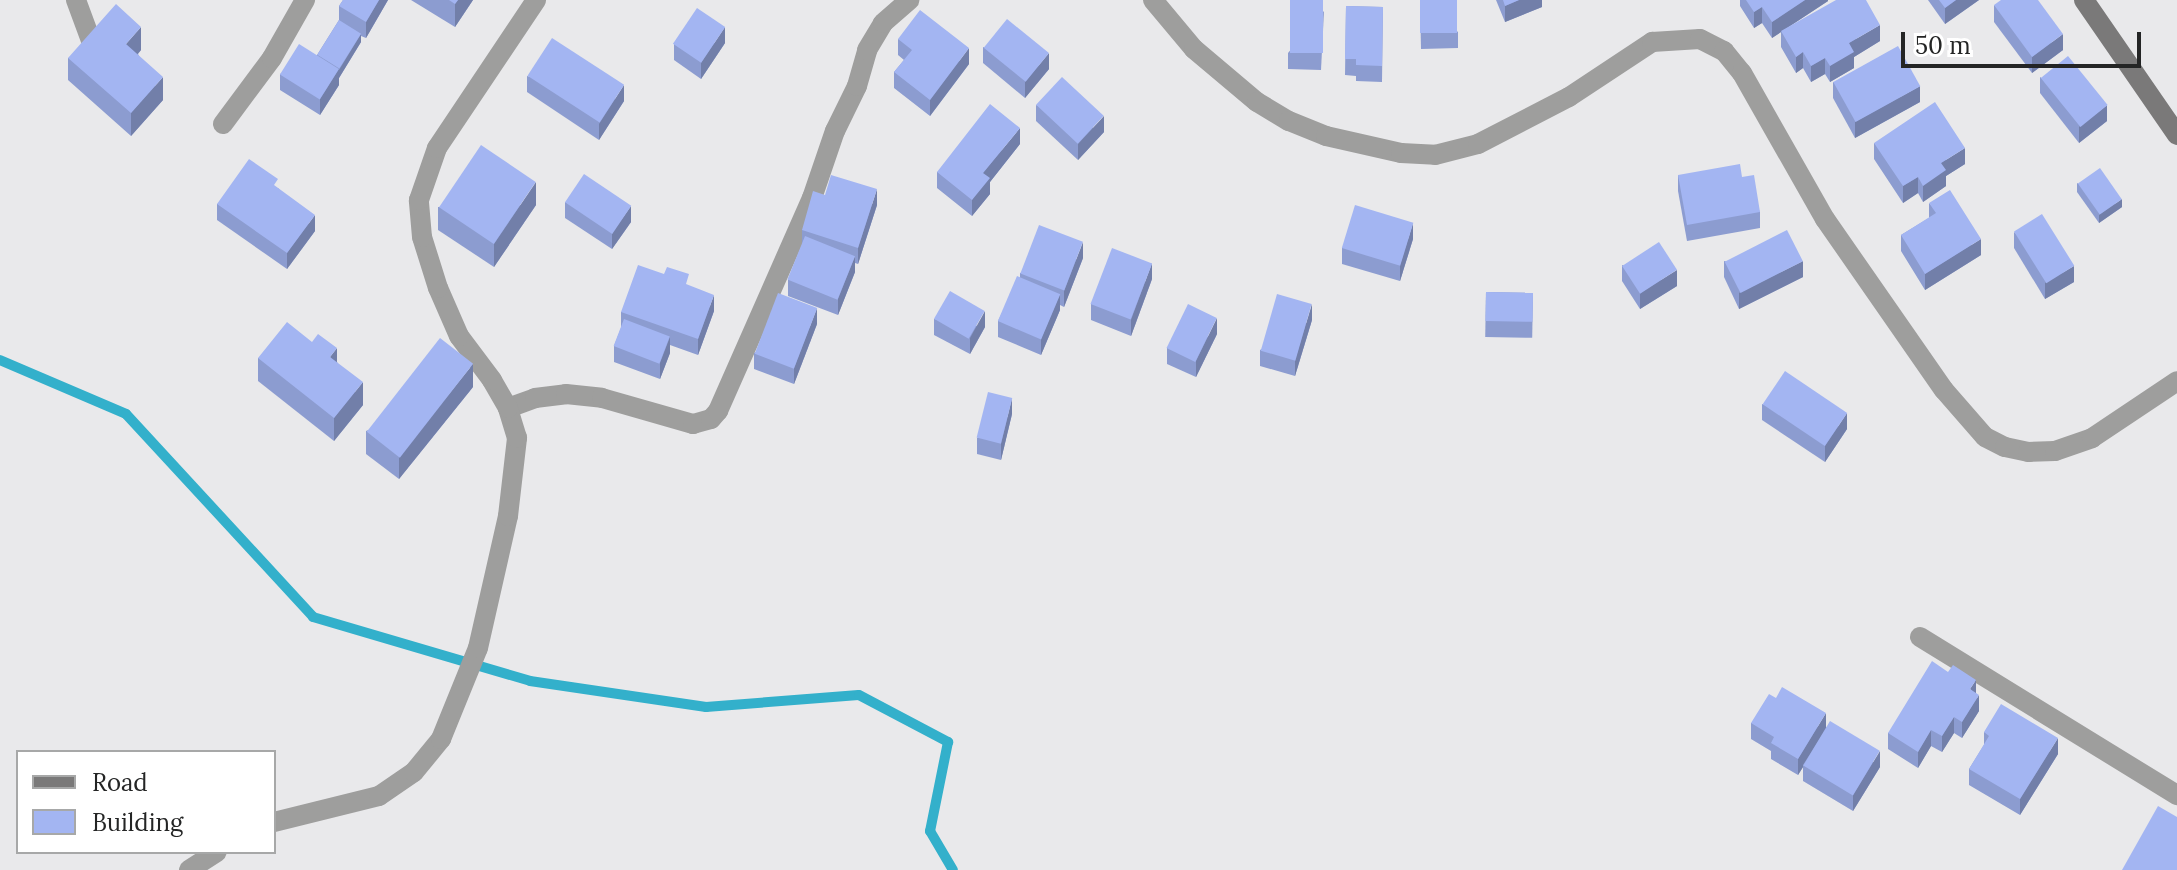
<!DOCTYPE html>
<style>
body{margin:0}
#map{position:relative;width:2177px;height:870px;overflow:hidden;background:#e9e9eb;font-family:Lora,serif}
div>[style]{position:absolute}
.stream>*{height:10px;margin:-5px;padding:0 5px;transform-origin:5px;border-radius:5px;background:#33b0cb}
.street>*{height:20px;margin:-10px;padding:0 10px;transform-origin:10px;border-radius:10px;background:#9e9e9d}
.secondary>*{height:20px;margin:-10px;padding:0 10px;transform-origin:10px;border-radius:10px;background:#7a7979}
.wall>*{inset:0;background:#8c9cd0;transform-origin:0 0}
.shaded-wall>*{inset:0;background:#727fa9}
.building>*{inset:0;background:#a3b5f2;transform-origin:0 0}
span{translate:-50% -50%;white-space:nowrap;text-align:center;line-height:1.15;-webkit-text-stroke:6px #fff;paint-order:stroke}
.legend{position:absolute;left:16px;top:750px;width:260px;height:104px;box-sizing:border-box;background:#fff;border:2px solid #a7a8a8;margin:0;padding:10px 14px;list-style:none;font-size:24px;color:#242525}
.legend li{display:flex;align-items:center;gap:16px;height:40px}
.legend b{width:40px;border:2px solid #a7a8a8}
.scale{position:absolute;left:1901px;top:32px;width:240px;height:36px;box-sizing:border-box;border:4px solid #242525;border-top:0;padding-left:10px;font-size:24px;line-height:28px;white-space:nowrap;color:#242525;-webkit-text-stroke:6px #fff;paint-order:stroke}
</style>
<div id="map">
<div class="stream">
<i style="left:0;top:360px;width:137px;rotate:23.2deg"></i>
<i style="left:126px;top:414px;width:276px;rotate:47.3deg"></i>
<i style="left:313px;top:617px;width:226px;rotate:16.4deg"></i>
<i style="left:530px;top:681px;width:178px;rotate:8.4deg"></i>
<i style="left:706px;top:707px;width:153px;rotate:-4.5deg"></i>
<i style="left:859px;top:695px;width:101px;rotate:27.8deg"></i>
<i style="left:948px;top:742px;width:91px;rotate:101.4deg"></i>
<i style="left:930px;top:831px;width:45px;rotate:59.5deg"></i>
</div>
<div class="street">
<i style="left:76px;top:0;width:49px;rotate:69.7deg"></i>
<i style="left:1153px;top:0;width:64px;rotate:50.1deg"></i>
<i style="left:1194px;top:49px;width:82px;rotate:40.1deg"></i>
<i style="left:1257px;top:102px;width:37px;rotate:31deg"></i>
<i style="left:1289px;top:121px;width:40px;rotate:22deg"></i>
<i style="left:1326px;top:136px;width:77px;rotate:12.8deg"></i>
<i style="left:1401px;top:153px;width:34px;rotate:3deg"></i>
<i style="left:1435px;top:155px;width:44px;rotate:-14.3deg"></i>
<i style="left:1478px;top:144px;width:102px;rotate:-27.3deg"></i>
<i style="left:1569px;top:97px;width:100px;rotate:-33.5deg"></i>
<i style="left:1652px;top:42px;width:48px;rotate:-3.6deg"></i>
<i style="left:1700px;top:39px;width:27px;rotate:27deg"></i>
<i style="left:1724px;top:51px;width:28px;rotate:51deg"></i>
<i style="left:1742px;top:73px;width:168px;rotate:60.4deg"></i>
<i style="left:1825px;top:219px;width:208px;rotate:55.2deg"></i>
<i style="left:1944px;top:390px;width:62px;rotate:48.9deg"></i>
<i style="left:1985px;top:437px;width:22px;rotate:27deg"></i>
<i style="left:2005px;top:447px;width:24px;rotate:12deg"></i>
<i style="left:2028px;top:452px;width:27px;rotate:-2deg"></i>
<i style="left:2055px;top:451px;width:39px;rotate:-19deg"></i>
<i style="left:2092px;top:438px;width:102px;rotate:-33.8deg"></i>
<i style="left:223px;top:124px;width:82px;rotate:-53.4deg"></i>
<i style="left:272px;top:58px;width:67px;rotate:-60.4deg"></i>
<i style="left:508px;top:408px;width:29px;rotate:-20deg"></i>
<i style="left:535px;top:398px;width:31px;rotate:-7deg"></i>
<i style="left:566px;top:394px;width:36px;rotate:6deg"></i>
<i style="left:602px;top:398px;width:95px;rotate:15.9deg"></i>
<i style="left:693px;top:424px;width:19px;rotate:-16deg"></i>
<i style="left:711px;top:419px;width:11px;rotate:-49deg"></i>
<i style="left:718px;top:411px;width:233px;rotate:-66.2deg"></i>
<i style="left:812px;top:198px;width:71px;rotate:-71.1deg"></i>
<i style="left:835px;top:131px;width:50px;rotate:-63.9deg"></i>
<i style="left:857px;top:86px;width:37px;rotate:-74deg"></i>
<i style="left:867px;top:50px;width:31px;rotate:-59deg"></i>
<i style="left:883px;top:23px;width:35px;rotate:-41deg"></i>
<i style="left:1920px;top:637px;width:302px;rotate:31.6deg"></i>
<i style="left:274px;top:822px;width:108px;rotate:-13.9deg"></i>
<i style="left:379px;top:796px;width:42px;rotate:-34.4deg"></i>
<i style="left:414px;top:772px;width:43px;rotate:-50.7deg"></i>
<i style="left:441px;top:739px;width:98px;rotate:-67.9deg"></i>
<i style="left:478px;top:648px;width:135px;rotate:-77.2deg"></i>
<i style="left:508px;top:516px;width:79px;rotate:-83.4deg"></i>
<i style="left:517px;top:438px;width:31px;rotate:-107deg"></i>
<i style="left:508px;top:408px;width:32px;rotate:-120deg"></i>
<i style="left:492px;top:380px;width:55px;rotate:-126.9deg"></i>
<i style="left:459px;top:336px;width:52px;rotate:-113.6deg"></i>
<i style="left:438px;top:288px;width:53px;rotate:-107.4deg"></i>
<i style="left:422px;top:237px;width:37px;rotate:-95deg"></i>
<i style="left:419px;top:200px;width:55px;rotate:-70.9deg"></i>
<i style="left:437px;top:148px;width:178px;rotate:-56.2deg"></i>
<i style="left:189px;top:870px;width:33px;rotate:-33deg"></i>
</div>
<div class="secondary">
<i style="left:2084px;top:0;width:164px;rotate:55.4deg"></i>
</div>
<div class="wall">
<i style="clip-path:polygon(343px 0,388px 0,366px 38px,361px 36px,361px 42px,339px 78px,339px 85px,320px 115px,280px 90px,280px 74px,317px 55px,339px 20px,339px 6px)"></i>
<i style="clip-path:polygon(411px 0,473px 0,455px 27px)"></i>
<i style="clip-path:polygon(1420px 0,1458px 32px,1458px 48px,1421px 49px)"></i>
<i style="clip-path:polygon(1496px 0,1542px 0,1542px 7px,1505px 22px)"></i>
<i style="clip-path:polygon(1740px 0,1828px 0,1828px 1px,1772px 38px,1762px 23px,1754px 28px,1740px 6px)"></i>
<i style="clip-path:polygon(1928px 0,1979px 0,1945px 24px)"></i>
<i style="clip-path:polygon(1994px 5px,2063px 50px,2032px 73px,1994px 22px)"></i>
<i style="clip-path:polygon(1346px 6px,1383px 7px,1382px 82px,1356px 81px,1356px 76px,1345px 75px)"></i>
<i style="clip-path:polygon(1324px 11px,1321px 70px,1288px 69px,1288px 53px)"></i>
<i style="clip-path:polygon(1781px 31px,1880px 41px,1854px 57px,1854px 68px,1830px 82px,1825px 74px,1811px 82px,1803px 68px,1796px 73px,1781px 47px)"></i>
<i style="clip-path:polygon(898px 39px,969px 64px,930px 116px,894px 88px,894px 72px,904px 60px,898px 55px)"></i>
<i style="clip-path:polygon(725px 43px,701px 79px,674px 60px,674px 44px)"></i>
<i style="clip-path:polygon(983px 47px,1049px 69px,1025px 98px,983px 63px)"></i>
<i style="clip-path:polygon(141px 50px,138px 54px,163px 100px,131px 136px,68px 80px,68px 58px)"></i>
<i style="clip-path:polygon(527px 76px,624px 101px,599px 140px,527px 92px)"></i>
<i style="clip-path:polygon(2040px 77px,2107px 121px,2079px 143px,2040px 93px)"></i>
<i style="clip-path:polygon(1833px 82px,1920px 102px,1855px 138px,1833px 98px)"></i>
<i style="clip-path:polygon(1036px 105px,1104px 132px,1078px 160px,1036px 121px)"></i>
<i style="clip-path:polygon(1874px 143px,1965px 164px,1946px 176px,1946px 186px,1923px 202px,1918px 193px,1903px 203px,1874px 159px)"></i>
<i style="clip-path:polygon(1020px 144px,990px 182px,990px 194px,972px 216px,937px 188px,937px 172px)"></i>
<i style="clip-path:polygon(1678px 175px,1742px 177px,1760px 212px,1760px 228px,1687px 241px,1678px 191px)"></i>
<i style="clip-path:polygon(2077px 183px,2122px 207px,2099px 223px,2077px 192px)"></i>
<i style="clip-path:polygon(278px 188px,315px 231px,287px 269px,217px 220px,217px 204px)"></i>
<i style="clip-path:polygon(825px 195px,877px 205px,858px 264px,855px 263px,855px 272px,838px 315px,788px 296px,788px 280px,802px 246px,802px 230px)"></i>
<i style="clip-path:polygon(565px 202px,631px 222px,612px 249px,565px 218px)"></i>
<i style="clip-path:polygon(1929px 203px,1981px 255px,1925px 290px,1901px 251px,1901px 235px,1929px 218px)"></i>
<i style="clip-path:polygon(536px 205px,494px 267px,438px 230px,438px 207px)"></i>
<i style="clip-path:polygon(2014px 232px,2074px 282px,2045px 299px,2014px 248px)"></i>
<i style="clip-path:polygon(1413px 239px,1400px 281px,1342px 264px,1342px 248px)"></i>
<i style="clip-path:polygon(1083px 258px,1064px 307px,1060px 305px,1060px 310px,1041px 355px,998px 337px,998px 321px,1020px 277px,1020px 273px)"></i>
<i style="clip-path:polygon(1724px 261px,1803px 277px,1739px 309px,1724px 277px)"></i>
<i style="clip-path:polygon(1622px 265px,1677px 286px,1640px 309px,1622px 281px)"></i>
<i style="clip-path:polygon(1152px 279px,1131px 336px,1091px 320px,1091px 304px)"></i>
<i style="clip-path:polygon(689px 286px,714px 311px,698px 355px,670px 345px,670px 353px,660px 379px,614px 362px,614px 346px,621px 328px,621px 312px)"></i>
<i style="left:1486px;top:292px;width:47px;height:45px;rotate:1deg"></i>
<i style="clip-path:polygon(934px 319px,985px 327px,970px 354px,934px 335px)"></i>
<i style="clip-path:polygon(1312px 320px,1295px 376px,1260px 366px,1260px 350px)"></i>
<i style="clip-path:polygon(817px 324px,794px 384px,754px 369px,754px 353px)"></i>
<i style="clip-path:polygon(1217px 334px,1196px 377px,1167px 364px,1167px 348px)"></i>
<i style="clip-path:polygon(258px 358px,337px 362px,363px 405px,334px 441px,258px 381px)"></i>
<i style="clip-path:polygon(473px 387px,399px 479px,366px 454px,366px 431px)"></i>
<i style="clip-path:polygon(1762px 404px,1847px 429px,1825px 462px,1762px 420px)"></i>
<i style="clip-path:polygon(1012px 414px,1001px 460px,977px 454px,977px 438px)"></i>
<i style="clip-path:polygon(1976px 693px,1979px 711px,1962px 738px,1954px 733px,1942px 752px,1931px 746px,1918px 768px,1888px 749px,1888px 733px)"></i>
<i style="clip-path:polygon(1751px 723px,1826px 727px,1880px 767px,1853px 811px,1803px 781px,1803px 767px,1798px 775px,1771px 759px,1771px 751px,1751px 739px)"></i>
<i style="clip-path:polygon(1984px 732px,2058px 754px,2020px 815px,1969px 785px,1969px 769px,1984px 745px)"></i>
</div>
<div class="shaded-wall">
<i style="clip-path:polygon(379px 0,388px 0,366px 38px,366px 22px)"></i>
<i style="clip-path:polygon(458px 0,473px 0,455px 27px,455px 4px)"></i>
<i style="clip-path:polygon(1519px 0,1542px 0,1542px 7px,1505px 22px,1505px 6px)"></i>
<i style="clip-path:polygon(1805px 0,1828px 0,1828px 1px,1772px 38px,1772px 22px)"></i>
<i style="clip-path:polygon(1956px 0,1979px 0,1945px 24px,1945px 8px)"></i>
<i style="clip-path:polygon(1762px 7px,1762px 23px,1754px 28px,1754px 12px)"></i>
<i style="clip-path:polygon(1880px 25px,1880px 41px,1854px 57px,1854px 68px,1830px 82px,1830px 66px,1849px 43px)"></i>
<i style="clip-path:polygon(141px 27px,141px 50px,126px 67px,126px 44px)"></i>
<i style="clip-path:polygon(725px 27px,725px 43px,701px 79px,701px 63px)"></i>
<i style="clip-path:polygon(361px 34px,361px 42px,339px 78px,339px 70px)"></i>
<i style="clip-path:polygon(2063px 34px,2063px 50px,2032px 73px,2032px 57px)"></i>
<i style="clip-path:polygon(969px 48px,969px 64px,930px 116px,930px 100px)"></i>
<i style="clip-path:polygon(1803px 52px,1803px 68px,1796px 73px,1796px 57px)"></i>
<i style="clip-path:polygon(1049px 53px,1049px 69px,1025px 98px,1025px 82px)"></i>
<i style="clip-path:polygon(1825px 58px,1825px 74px,1811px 82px,1811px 66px)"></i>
<i style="clip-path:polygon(339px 69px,339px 85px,320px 115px,320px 99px)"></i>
<i style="clip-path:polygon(163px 77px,163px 100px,131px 136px,131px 113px)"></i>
<i style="clip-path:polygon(624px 85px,624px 101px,599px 140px,599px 124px)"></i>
<i style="clip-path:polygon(1920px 86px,1920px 102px,1855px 138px,1855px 122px)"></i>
<i style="clip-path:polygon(2107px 105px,2107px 121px,2079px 143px,2079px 127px)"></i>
<i style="clip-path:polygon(1104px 116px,1104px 132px,1078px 160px,1078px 144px)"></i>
<i style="clip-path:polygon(1020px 128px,1020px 144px,990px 182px,990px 194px,972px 216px,972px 200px,983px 173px)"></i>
<i style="clip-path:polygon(1965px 148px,1965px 164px,1946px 176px,1946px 186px,1923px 202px,1923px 186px,1941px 163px)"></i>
<i style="clip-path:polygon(1918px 177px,1918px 193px,1903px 203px,1903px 186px)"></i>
<i style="clip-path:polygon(536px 182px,536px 205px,494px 267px,494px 244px)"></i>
<i style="clip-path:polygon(877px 189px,877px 205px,858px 264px,858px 248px)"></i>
<i style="clip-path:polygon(2122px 199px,2122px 207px,2099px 223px,2099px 215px)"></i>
<i style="clip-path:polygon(631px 206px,631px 222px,612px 249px,612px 233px)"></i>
<i style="clip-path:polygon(315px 215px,315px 231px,287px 269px,287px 253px)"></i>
<i style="clip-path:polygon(1413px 223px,1413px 239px,1400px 281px,1400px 265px)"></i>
<i style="clip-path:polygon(1981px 239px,1981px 255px,1925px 290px,1925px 274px)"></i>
<i style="clip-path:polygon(1083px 242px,1083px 258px,1064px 307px,1064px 291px)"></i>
<i style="clip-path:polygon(855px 256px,855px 272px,838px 315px,838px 299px)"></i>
<i style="clip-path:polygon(1803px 261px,1803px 277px,1739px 309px,1739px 293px)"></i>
<i style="clip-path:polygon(1152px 263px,1152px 279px,1131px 336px,1131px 320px)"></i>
<i style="clip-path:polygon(2074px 266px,2074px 282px,2045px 299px,2045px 283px)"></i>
<i style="clip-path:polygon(1677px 270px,1677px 286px,1640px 309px,1640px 293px)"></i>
<i style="clip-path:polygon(1060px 294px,1060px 310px,1041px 355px,1041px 339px)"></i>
<i style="clip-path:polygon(714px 295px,714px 311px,698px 355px,698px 339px)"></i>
<i style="clip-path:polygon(1312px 304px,1312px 320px,1295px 376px,1295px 360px)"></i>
<i style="clip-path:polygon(817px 308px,817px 324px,794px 384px,794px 368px)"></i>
<i style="clip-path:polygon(985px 311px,985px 327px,970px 354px,970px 338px)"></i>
<i style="clip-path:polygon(1217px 318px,1217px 334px,1196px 377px,1196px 361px)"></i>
<i style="clip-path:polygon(670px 337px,670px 353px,660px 379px,660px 363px)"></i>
<i style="clip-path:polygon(337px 348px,337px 371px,330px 357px)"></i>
<i style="clip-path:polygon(473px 364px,473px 387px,399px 479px,399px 456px)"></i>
<i style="clip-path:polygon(363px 382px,363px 405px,334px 441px,334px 418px)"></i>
<i style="clip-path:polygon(1012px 398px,1012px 414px,1001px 460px,1001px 444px)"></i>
<i style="clip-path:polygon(1847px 413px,1847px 429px,1825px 462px,1825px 446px)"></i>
<i style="clip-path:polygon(1976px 680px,1976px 696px,1970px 689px)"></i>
<i style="clip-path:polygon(1979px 695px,1979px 711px,1962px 738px,1962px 722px)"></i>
<i style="clip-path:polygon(1826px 713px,1826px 729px,1803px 765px,1803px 767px,1798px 775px,1798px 759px)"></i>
<i style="clip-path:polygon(1954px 717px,1954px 733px,1942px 752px,1942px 736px)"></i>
<i style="clip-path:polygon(1931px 730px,1931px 746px,1918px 768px,1918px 752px)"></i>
<i style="clip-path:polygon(2058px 738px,2058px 754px,2020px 815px,2020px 799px)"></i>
<i style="clip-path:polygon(1880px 751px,1880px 767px,1853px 811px,1853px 795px)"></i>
</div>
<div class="building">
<i style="clip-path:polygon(343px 0,379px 0,366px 22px,339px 6px)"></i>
<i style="clip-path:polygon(449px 0,458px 0,455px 4px)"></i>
<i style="left:1290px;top:0;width:33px;height:53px"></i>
<i style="left:1420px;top:0;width:37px;height:33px"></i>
<i style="clip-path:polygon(1503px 0,1519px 0,1505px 6px)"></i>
<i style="clip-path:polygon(1746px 0,1805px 0,1772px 22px,1762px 7px,1754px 12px)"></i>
<i style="clip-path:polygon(1836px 0,1866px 0,1880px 25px,1849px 43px,1854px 52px,1830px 66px,1825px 58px,1811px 66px,1803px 52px,1796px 57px,1781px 31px)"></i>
<i style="clip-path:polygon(1939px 0,1956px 0,1945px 8px)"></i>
<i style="clip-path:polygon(2001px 0,2038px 0,2063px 34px,2032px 57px,1994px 5px)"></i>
<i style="clip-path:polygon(116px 4px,141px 27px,126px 44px,163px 77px,131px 113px,68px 58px)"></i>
<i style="clip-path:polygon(1346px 6px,1383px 7px,1382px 66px,1356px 65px,1356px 59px,1345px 59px)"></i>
<i style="left:697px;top:8px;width:34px;height:43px;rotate:34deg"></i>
<i style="clip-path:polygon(920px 10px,969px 48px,930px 100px,894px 72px,912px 50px,898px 39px)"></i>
<i style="left:1007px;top:19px;width:54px;height:37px;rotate:39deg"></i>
<i style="left:339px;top:20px;width:26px;height:41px;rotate:32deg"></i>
<i style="left:552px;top:38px;width:86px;height:45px;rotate:33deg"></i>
<i style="left:299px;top:44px;width:47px;height:36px;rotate:32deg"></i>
<i style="left:1898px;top:46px;width:46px;height:74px;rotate:61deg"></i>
<i style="left:2068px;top:56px;width:63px;height:35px;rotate:51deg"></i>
<i style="left:1062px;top:77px;width:57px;height:38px;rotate:43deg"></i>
<i style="clip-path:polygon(1935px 102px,1965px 148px,1941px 163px,1946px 170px,1923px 186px,1918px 177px,1903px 186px,1874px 143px)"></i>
<i style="clip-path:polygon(990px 104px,1020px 128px,983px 173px,990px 178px,972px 200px,937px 172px)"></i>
<i style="left:481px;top:145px;width:66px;height:75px;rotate:34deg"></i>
<i style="clip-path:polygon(249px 159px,278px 179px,274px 185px,315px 215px,287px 253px,217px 204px)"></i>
<i style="clip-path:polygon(1740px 164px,1742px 177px,1754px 175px,1760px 212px,1687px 225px,1678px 175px)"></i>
<i style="left:2100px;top:168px;width:38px;height:27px;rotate:55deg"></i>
<i style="left:584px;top:174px;width:57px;height:34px;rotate:34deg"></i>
<i style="clip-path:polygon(831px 175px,877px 189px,858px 248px,802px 230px,813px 191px,825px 195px)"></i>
<i style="clip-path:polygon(1950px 190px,1981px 239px,1925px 274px,1901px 235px,1936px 213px,1929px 203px)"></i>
<i style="left:1355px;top:205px;width:61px;height:45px;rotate:17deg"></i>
<i style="left:2042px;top:214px;width:61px;height:33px;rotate:58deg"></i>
<i style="left:1039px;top:225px;width:47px;height:52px;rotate:21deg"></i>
<i style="left:1787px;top:230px;width:35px;height:70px;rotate:63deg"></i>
<i style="left:805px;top:236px;width:54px;height:47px;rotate:22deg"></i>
<i style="left:1659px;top:242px;width:33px;height:44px;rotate:57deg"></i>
<i style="left:1112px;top:248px;width:43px;height:60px;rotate:21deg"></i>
<i style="clip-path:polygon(638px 265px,664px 274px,667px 267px,689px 274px,686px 284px,714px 295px,698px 339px,621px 312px)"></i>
<i style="left:1017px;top:276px;width:47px;height:49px;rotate:23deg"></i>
<i style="left:950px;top:291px;width:40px;height:32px;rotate:30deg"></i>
<i style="left:1486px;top:292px;width:47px;height:29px;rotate:1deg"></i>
<i style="left:778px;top:293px;width:42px;height:65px;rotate:21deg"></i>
<i style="left:1277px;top:294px;width:36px;height:59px;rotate:16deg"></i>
<i style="left:1188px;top:304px;width:32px;height:49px;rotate:26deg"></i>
<i style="left:624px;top:319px;width:49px;height:29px;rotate:21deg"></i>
<i style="clip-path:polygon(287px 322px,312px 342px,318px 334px,337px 348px,330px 357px,363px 382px,334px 418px,258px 358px)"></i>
<i style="left:440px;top:338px;width:42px;height:119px;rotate:38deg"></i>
<i style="left:1785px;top:371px;width:75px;height:40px;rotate:34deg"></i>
<i style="left:988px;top:392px;width:25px;height:47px;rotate:14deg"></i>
<i style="clip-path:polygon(1932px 661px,1948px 672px,1953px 665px,1976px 680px,1970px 689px,1979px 695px,1962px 722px,1954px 717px,1942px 736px,1931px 730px,1918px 752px,1888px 733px)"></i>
<i style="clip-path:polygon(1782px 687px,1826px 713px,1798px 759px,1771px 743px,1774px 737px,1751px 723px,1769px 694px,1776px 698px)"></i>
<i style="clip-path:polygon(2001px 704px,2058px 738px,2020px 799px,1969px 769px,1989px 736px,1984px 732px)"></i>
<i style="left:1830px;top:721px;width:58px;height:52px;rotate:31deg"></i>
<i style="clip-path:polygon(2158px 806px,2177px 817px,2177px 870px,2122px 870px)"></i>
</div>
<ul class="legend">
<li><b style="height:10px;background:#7a7979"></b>Road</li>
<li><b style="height:22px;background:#a3b5f2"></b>Building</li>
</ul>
<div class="scale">50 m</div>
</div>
